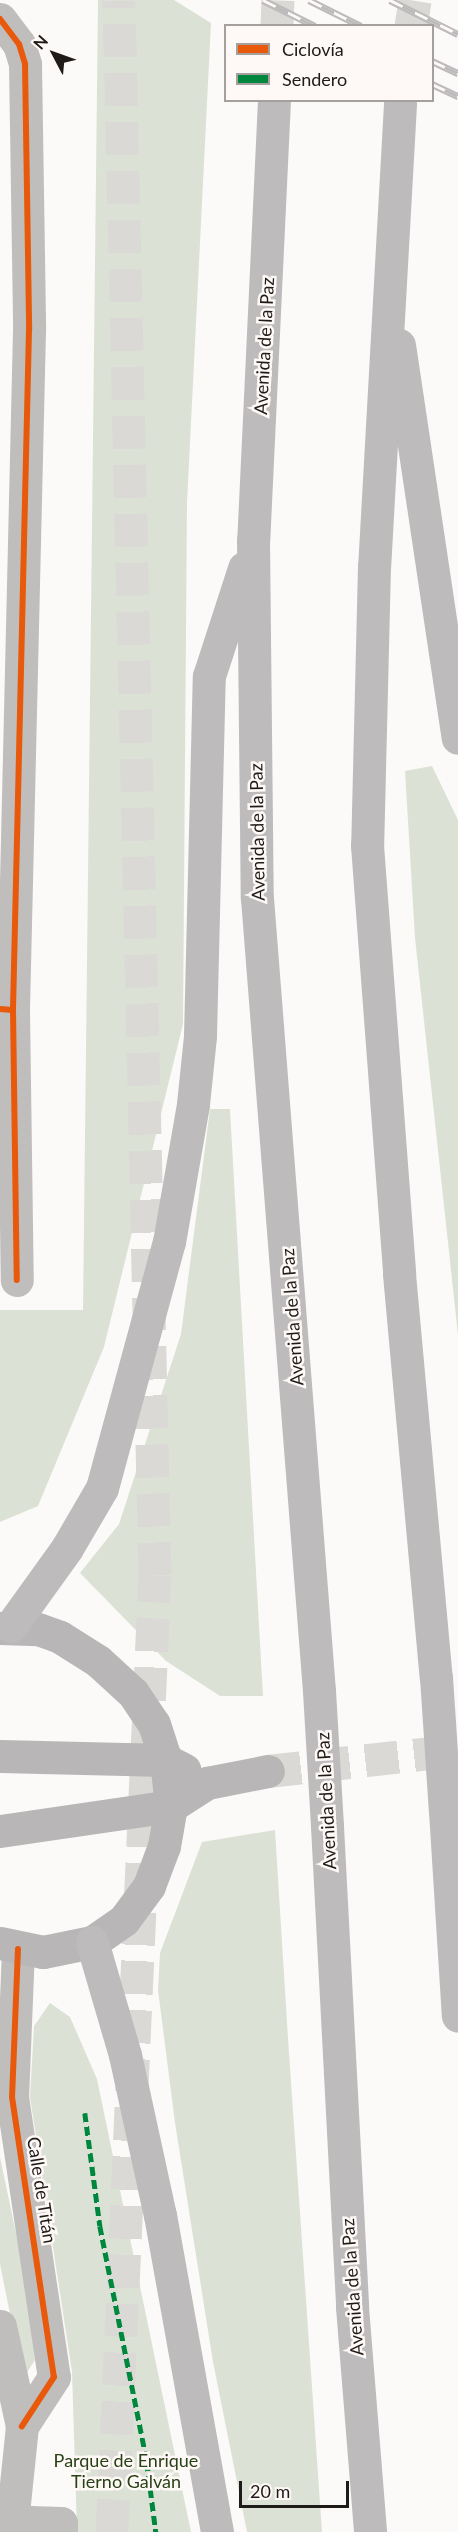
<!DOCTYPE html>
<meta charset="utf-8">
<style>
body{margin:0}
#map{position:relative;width:458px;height:2532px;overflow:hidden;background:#fcfaf8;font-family:Lato,sans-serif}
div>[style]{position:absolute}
.green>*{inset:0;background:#dbe2d5}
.primary-tunnel>*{height:33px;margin-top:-16.5px;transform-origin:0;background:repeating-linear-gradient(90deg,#dbd9d6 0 33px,transparent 0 49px)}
.highway-tunnel>*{height:33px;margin-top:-16.5px;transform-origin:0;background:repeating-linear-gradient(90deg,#dbd9d6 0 33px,transparent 0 49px)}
.street>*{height:33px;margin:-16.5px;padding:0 16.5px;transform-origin:16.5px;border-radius:16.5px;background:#c0bebd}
.primary>*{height:33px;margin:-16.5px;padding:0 16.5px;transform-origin:16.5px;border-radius:16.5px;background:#b8b6b6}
.highway>*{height:33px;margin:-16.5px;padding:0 16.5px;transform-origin:16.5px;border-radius:16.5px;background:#bebbbc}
.rail>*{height:7px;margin-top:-3.5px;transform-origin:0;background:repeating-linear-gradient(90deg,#fef9f6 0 14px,#bcbaba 0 28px);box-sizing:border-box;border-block:2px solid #bcbaba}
.highway-bridge>*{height:33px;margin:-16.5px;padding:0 16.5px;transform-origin:16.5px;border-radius:16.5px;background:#bebbbc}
.quiet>*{height:4.5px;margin-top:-2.25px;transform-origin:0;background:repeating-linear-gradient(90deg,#00873e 0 9px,transparent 0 13.5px)}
.cycleway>*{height:6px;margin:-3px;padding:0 3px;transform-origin:3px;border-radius:3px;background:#e8590c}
span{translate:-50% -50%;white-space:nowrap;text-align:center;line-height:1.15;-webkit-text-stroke:5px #fef9f6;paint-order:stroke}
.street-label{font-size:18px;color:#1f1b18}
.park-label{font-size:18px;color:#284116}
.legend{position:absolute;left:224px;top:24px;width:210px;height:78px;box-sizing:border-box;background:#fef9f6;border:2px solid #a5a09d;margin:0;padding:8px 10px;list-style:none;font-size:18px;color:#1f1b18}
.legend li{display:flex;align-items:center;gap:12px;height:30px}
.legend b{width:30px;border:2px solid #a5a09d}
.north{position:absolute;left:24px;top:24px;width:60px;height:60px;-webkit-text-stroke:4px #fef9f6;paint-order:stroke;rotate:311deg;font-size:16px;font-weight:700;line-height:24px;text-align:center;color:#1f1b18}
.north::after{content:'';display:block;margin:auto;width:21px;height:27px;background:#1f1b18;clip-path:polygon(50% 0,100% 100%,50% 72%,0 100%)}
.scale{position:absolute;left:239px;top:2481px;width:110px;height:27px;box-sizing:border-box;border:3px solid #1f1b18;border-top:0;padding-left:8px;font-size:18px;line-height:21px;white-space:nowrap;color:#1f1b18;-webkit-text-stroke:4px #fef9f6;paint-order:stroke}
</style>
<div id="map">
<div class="green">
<i style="clip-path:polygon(98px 0,174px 0,211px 23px,187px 503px,183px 1024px,104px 1347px,38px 1506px,0 1522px,0 1310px,83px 1310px)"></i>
<i style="clip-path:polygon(432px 766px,458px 820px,458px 1335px,415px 938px,405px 771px)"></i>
<i style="clip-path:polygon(210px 1109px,230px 1109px,263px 1696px,220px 1696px,166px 1661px,80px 1573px,119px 1524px,181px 1334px)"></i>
<i style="clip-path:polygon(275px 1830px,288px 2038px,322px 2532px,247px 2532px,213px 2362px,175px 2123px,158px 1990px,160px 1953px,202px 1842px)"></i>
<i style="clip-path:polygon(50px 2003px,70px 2017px,97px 2079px,191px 2532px,77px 2532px,72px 2372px,30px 2097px,34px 2026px)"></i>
<i style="clip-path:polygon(0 2157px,26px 2281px,35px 2360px,23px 2379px,0 2264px)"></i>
</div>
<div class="primary-tunnel">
<i style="left:268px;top:1771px;width:191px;rotate:-6.3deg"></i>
</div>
<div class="highway-tunnel">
<i style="left:277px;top:26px;width:26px;rotate:-88deg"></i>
<i style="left:411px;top:26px;width:26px;rotate:-81deg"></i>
<i style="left:112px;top:2532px;width:958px;rotate:-87.43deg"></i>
<i style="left:155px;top:1575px;width:1575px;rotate:-91.31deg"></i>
</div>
<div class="street">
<i style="left:0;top:19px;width:31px;rotate:53deg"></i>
<i style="left:19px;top:44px;width:21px;rotate:73deg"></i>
<i style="left:25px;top:64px;width:266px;rotate:89.1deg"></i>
<i style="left:29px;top:330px;width:680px;rotate:91.35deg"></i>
<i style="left:13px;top:1010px;width:13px;rotate:-176deg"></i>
<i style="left:13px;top:1010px;width:270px;rotate:89.2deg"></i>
<i style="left:18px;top:1949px;width:148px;rotate:92.3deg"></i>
<i style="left:12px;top:2097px;width:283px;rotate:81.5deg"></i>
<i style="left:54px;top:2377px;width:59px;rotate:123.1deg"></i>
<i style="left:0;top:2326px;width:102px;rotate:77.6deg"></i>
<i style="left:22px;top:2426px;width:107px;rotate:95.9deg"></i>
<i style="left:0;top:2521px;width:61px;rotate:1.9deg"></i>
<i style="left:61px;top:2523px;width:9px;rotate:90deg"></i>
</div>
<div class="primary">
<i style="left:0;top:1628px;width:38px;rotate:2deg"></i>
<i style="left:38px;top:1629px;width:23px;rotate:20deg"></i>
<i style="left:60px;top:1637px;width:45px;rotate:32.3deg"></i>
<i style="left:98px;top:1661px;width:47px;rotate:42.4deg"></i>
<i style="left:133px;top:1693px;width:37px;rotate:56deg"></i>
<i style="left:154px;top:1724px;width:38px;rotate:72deg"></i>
<i style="left:166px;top:1760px;width:46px;rotate:83.8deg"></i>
<i style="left:171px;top:1806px;width:41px;rotate:99.9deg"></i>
<i style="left:164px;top:1846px;width:43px;rotate:110.6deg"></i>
<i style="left:149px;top:1886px;width:42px;rotate:126.3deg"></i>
<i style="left:124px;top:1920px;width:39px;rotate:145deg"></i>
<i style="left:92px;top:1942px;width:50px;rotate:168.5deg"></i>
<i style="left:43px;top:1952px;width:44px;rotate:-168.2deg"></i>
<i style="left:0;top:1756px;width:166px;rotate:1.4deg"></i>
<i style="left:166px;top:1760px;width:21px;rotate:28deg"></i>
<i style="left:0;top:1831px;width:173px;rotate:-8.3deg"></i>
<i style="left:171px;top:1806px;width:43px;rotate:-32.6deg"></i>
<i style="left:207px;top:1783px;width:62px;rotate:-11.1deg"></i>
</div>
<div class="highway">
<i style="left:274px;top:100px;width:441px;rotate:92.7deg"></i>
<i style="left:253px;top:540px;width:358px;rotate:89.4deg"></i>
<i style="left:257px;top:898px;width:795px;rotate:85.53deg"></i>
<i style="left:400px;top:104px;width:463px;rotate:93.2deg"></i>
<i style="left:374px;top:566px;width:279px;rotate:91.4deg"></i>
<i style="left:367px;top:845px;width:430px;rotate:85.7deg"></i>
<i style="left:399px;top:1274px;width:405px;rotate:84.8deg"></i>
<i style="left:399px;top:345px;width:397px;rotate:81.5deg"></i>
<i style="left:11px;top:1626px;width:96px;rotate:-54.3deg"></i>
<i style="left:67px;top:1548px;width:69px;rotate:-59.7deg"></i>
<i style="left:102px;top:1488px;width:255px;rotate:-74.8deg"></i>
<i style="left:169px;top:1242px;width:140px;rotate:-80.1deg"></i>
<i style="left:193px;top:1104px;width:68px;rotate:-84.1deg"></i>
<i style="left:200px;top:1036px;width:360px;rotate:-88.6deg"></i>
<i style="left:209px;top:676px;width:114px;rotate:-72deg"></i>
<i style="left:445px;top:1811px;width:205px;rotate:86.4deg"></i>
<i style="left:327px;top:1826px;width:482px;rotate:87deg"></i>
<i style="left:352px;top:2307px;width:226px;rotate:85.4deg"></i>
<i style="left:92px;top:1942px;width:118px;rotate:73.7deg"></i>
<i style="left:125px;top:2055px;width:164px;rotate:77.7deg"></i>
<i style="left:160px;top:2215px;width:322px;rotate:79.8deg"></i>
</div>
<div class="rail">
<i style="left:263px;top:0;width:58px;rotate:26.6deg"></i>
<i style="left:309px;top:0;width:58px;rotate:26.6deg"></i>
<i style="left:390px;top:0;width:76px;rotate:26.6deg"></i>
<i style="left:432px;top:61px;width:29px;rotate:25deg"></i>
<i style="left:432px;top:84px;width:29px;rotate:25deg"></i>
</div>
<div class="highway-bridge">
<i style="left:436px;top:1677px;width:134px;rotate:86.2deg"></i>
<i style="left:319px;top:1691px;width:135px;rotate:86.6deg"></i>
</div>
<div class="quiet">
<i style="left:85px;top:2113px;width:114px;rotate:82.4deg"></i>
<i style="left:100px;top:2226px;width:241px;rotate:78.7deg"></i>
<i style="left:147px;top:2462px;width:71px;rotate:82.7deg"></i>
</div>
<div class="cycleway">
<i style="left:0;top:19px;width:31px;rotate:53deg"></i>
<i style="left:19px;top:44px;width:21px;rotate:73deg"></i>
<i style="left:25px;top:64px;width:266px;rotate:89.1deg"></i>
<i style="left:29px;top:330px;width:680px;rotate:91.35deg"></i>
<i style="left:13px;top:1010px;width:13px;rotate:-176deg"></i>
<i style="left:13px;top:1010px;width:270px;rotate:89.2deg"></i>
<i style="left:18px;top:1949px;width:148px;rotate:92.3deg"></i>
<i style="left:12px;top:2097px;width:283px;rotate:81.5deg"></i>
<i style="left:54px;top:2377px;width:59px;rotate:123.1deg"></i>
</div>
<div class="street-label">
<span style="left:264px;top:346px;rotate:-87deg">Avenida de la Paz</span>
<span style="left:257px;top:832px;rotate:-91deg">Avenida de la Paz</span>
<span style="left:292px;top:1317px;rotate:-94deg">Avenida de la Paz</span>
<span style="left:326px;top:1801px;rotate:-93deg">Avenida de la Paz</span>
<span style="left:42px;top:2190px;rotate:81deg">Calle de Titán</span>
<span style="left:352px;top:2287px;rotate:-94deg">Avenida de la Paz</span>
</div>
<div class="park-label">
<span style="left:126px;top:2471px">Parque de Enrique<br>Tierno Galván</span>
</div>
<ul class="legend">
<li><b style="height:8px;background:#e8590c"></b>Ciclovía</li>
<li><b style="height:8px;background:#00873e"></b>Sendero</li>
</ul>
<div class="north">N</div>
<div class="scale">20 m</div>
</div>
